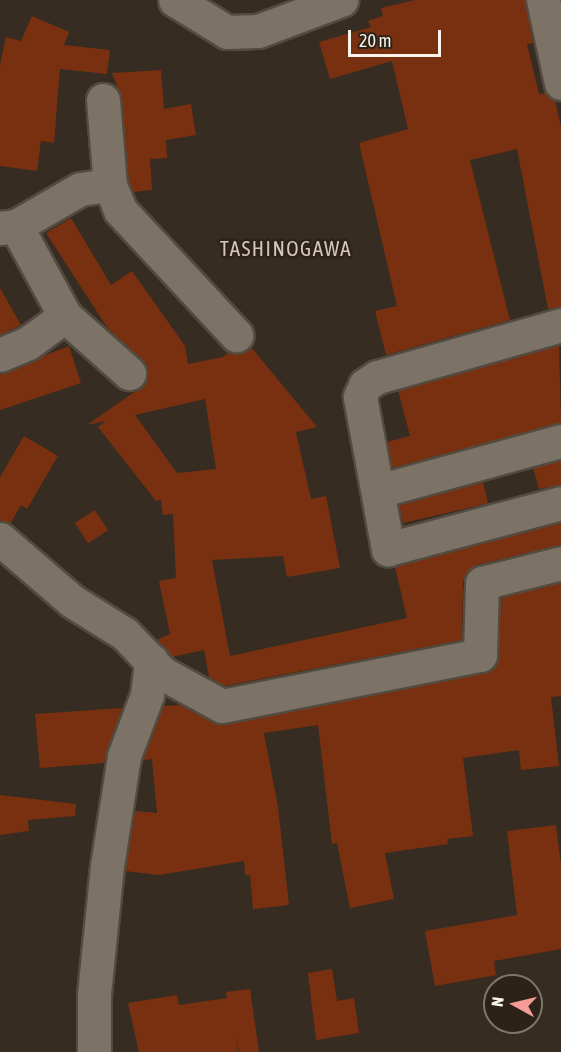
<!DOCTYPE html>
<style>
body{margin:0}
#map{position:relative;width:561px;height:1052px;overflow:hidden;background:#362c21;font-family:"Asap Condensed",sans-serif}
div>[style]{position:absolute}
.building>*{inset:0;background:#793010;transform-origin:0 0}
.roads{filter:drop-shadow(2px 0 #524b40) drop-shadow(-2px 0 #524b40) drop-shadow(0 2px #524b40) drop-shadow(0 -2px #524b40)}
.minor>*{height:33px;margin:-16.5px;padding:0 16.5px;transform-origin:16.5px;border-radius:16.5px;background:#7d7266}
span{translate:-50% -50%;white-space:nowrap;text-align:center;line-height:1.15;-webkit-text-stroke:5px #2c2218;paint-order:stroke}
.neighbourhood-label{font-size:21px;color:#d4c7ba;letter-spacing:1.5px}
.north{position:absolute;left:483px;top:974px;width:60px;height:60px;box-sizing:border-box;background:#2c2218;border:2px solid #7e766d;border-radius:50%;rotate:278deg;font-size:16px;font-weight:700;line-height:24px;text-align:center;color:#faf4ed}
.north::after{content:'';display:block;margin:auto;width:21px;height:27px;background:#f59c96;clip-path:polygon(50% 0,100% 100%,50% 72%,0 100%)}
.scale{position:absolute;left:348px;top:30px;width:93px;height:27px;box-sizing:border-box;border:3px solid #faf4ed;border-top:0;padding-left:8px;font-size:18px;line-height:21px;white-space:nowrap;color:#faf4ed;-webkit-text-stroke:4px #2c2218;paint-order:stroke}
</style>
<div id="map">
<div class="building">
<i style="clip-path:polygon(415px 0,525px 0,533px 43px,527px 44px,539px 94px,546px 93px,555px 101px,561px 127px,561px 307px,548px 309px,517px 149px,470px 160px,510px 320px,386px 355px,375px 311px,397px 306px,359px 143px,408px 129px,392px 61px,330px 79px,319px 42px,371px 27px,368px 21px,383px 16px,381px 8px)"></i>
<i style="clip-path:polygon(32px 16px,69px 32px,64px 45px,110px 50px,107px 74px,60px 69px,54px 143px,41px 141px,37px 171px,0 166px,0 65px,6px 37px,21px 41px)"></i>
<i style="clip-path:polygon(161px 70px,164px 109px,191px 104px,196px 135px,166px 140px,167px 158px,150px 159px,152px 190px,133px 192px,128px 181px,122px 98px,112px 73px)"></i>
<i style="clip-path:polygon(evenodd,71px 218px,111px 285px,132px 271px,185px 346px,188px 364px,223px 357px,229px 352px,241px 353px,250px 346px,317px 427px,296px 432px,311px 499px,326px 496px,340px 568px,287px 577px,283px 556px,212px 560px,230px 656px,407px 618px,395px 567px,561px 522px,561px 545px,477px 565px,468px 571px,463px 582px,462px 640px,225px 686px,209px 677px,204px 650px,172px 657px,156px 640px,170px 634px,159px 581px,176px 578px,173px 514px,163px 515px,161px 500px,156px 501px,98px 427px,106px 421px,87px 425px,143px 386px,147px 368px,107px 327px,46px 233px,71px 218px,205px 399px,216px 469px,177px 473px,135px 415px,205px 399px)"></i>
<i style="clip-path:polygon(0 288px,21px 325px,0 335px)"></i>
<i style="clip-path:polygon(559px 345px,561px 423px,392px 468px,387px 442px,410px 436px,398px 390px)"></i>
<i style="clip-path:polygon(69px 346px,81px 383px,0 410px,0 373px)"></i>
<i style="clip-path:polygon(24px 436px,58px 456px,27px 509px,21px 505px,10px 524px,0 521px,0 477px)"></i>
<i style="clip-path:polygon(561px 460px,561px 485px,539px 489px,533px 468px)"></i>
<i style="left:483px;top:482px;width:22px;height:87px;rotate:77deg"></i>
<i style="left:95px;top:510px;width:24px;height:24px;rotate:57deg"></i>
<i style="clip-path:polygon(561px 582px,561px 696px,551px 697px,559px 766px,521px 770px,519px 750px,463px 758px,473px 836px,447px 839px,448px 844px,385px 853px,394px 899px,350px 908px,337px 843px,332px 844px,318px 725px,264px 733px,278px 807px,289px 905px,253px 909px,250px 875px,245px 875px,244px 861px,159px 875px,125px 871px,135px 811px,157px 813px,152px 759px,143px 760px,163px 706px,181px 705px,213px 722px,226px 724px,484px 673px,492px 670px,499px 656px,500px 598px)"></i>
<i style="clip-path:polygon(122px 708px,104px 763px,40px 768px,35px 714px)"></i>
<i style="clip-path:polygon(0 795px,76px 804px,75px 816px,28px 820px,29px 831px,0 835px)"></i>
<i style="clip-path:polygon(556px 825px,561px 864px,561px 949px,494px 961px,496px 975px,435px 986px,425px 931px,517px 915px,507px 831px)"></i>
<i style="clip-path:polygon(332px 969px,337px 1001px,354px 998px,359px 1033px,316px 1040px,308px 973px)"></i>
<i style="clip-path:polygon(250px 989px,259px 1052px,239px 1052px,236px 1037px,238px 1052px,139px 1052px,128px 1003px,177px 995px,179px 1005px,227px 998px,226px 992px)"></i>
</div>
<div class="roads">
<div class="minor">
<i style="left:175px;top:0;width:61px;rotate:31.6deg"></i>
<i style="left:227px;top:32px;width:31px;rotate:-2deg"></i>
<i style="left:258px;top:31px;width:89px;rotate:-20.5deg"></i>
<i style="left:543px;top:0;width:85px;rotate:77.8deg"></i>
<i style="left:103px;top:100px;width:85px;rotate:85.3deg"></i>
<i style="left:110px;top:185px;width:27px;rotate:68deg"></i>
<i style="left:120px;top:210px;width:171px;rotate:47.1deg"></i>
<i style="left:16px;top:226px;width:74px;rotate:-30deg"></i>
<i style="left:80px;top:189px;width:30px;rotate:-8deg"></i>
<i style="left:0;top:228px;width:16px;rotate:-7deg"></i>
<i style="left:16px;top:226px;width:102px;rotate:61.4deg"></i>
<i style="left:65px;top:316px;width:46px;rotate:143.9deg"></i>
<i style="left:28px;top:343px;width:30px;rotate:157deg"></i>
<i style="left:65px;top:316px;width:86px;rotate:41.7deg"></i>
<i style="left:561px;top:325px;width:191px;rotate:164.2deg"></i>
<i style="left:377px;top:377px;width:14px;rotate:146deg"></i>
<i style="left:365px;top:385px;width:13px;rotate:113deg"></i>
<i style="left:360px;top:397px;width:155px;rotate:79.6deg"></i>
<i style="left:388px;top:549px;width:179px;rotate:-14.9deg"></i>
<i style="left:378px;top:491px;width:190px;rotate:-15.3deg"></i>
<i style="left:0;top:539px;width:95px;rotate:40.7deg"></i>
<i style="left:72px;top:601px;width:62px;rotate:31.9deg"></i>
<i style="left:125px;top:634px;width:54px;rotate:46.5deg"></i>
<i style="left:162px;top:673px;width:68px;rotate:28.8deg"></i>
<i style="left:222px;top:706px;width:263px;rotate:-11.2deg"></i>
<i style="left:480px;top:655px;width:72px;rotate:-88.4deg"></i>
<i style="left:482px;top:583px;width:81px;rotate:-14.2deg"></i>
<i style="left:94px;top:1052px;width:58px;rotate:-90deg"></i>
<i style="left:94px;top:994px;width:129px;rotate:-84.2deg"></i>
<i style="left:107px;top:866px;width:111px;rotate:-81.2deg"></i>
<i style="left:124px;top:756px;width:65px;rotate:-69.3deg"></i>
<i style="left:147px;top:695px;width:35px;rotate:-83deg"></i>
</div>
</div>
<div class="neighbourhood-label">
<span style="left:286px;top:248px">TASHINOGAWA</span>
</div>
<div class="north">N</div>
<div class="scale">20 m</div>
</div>
